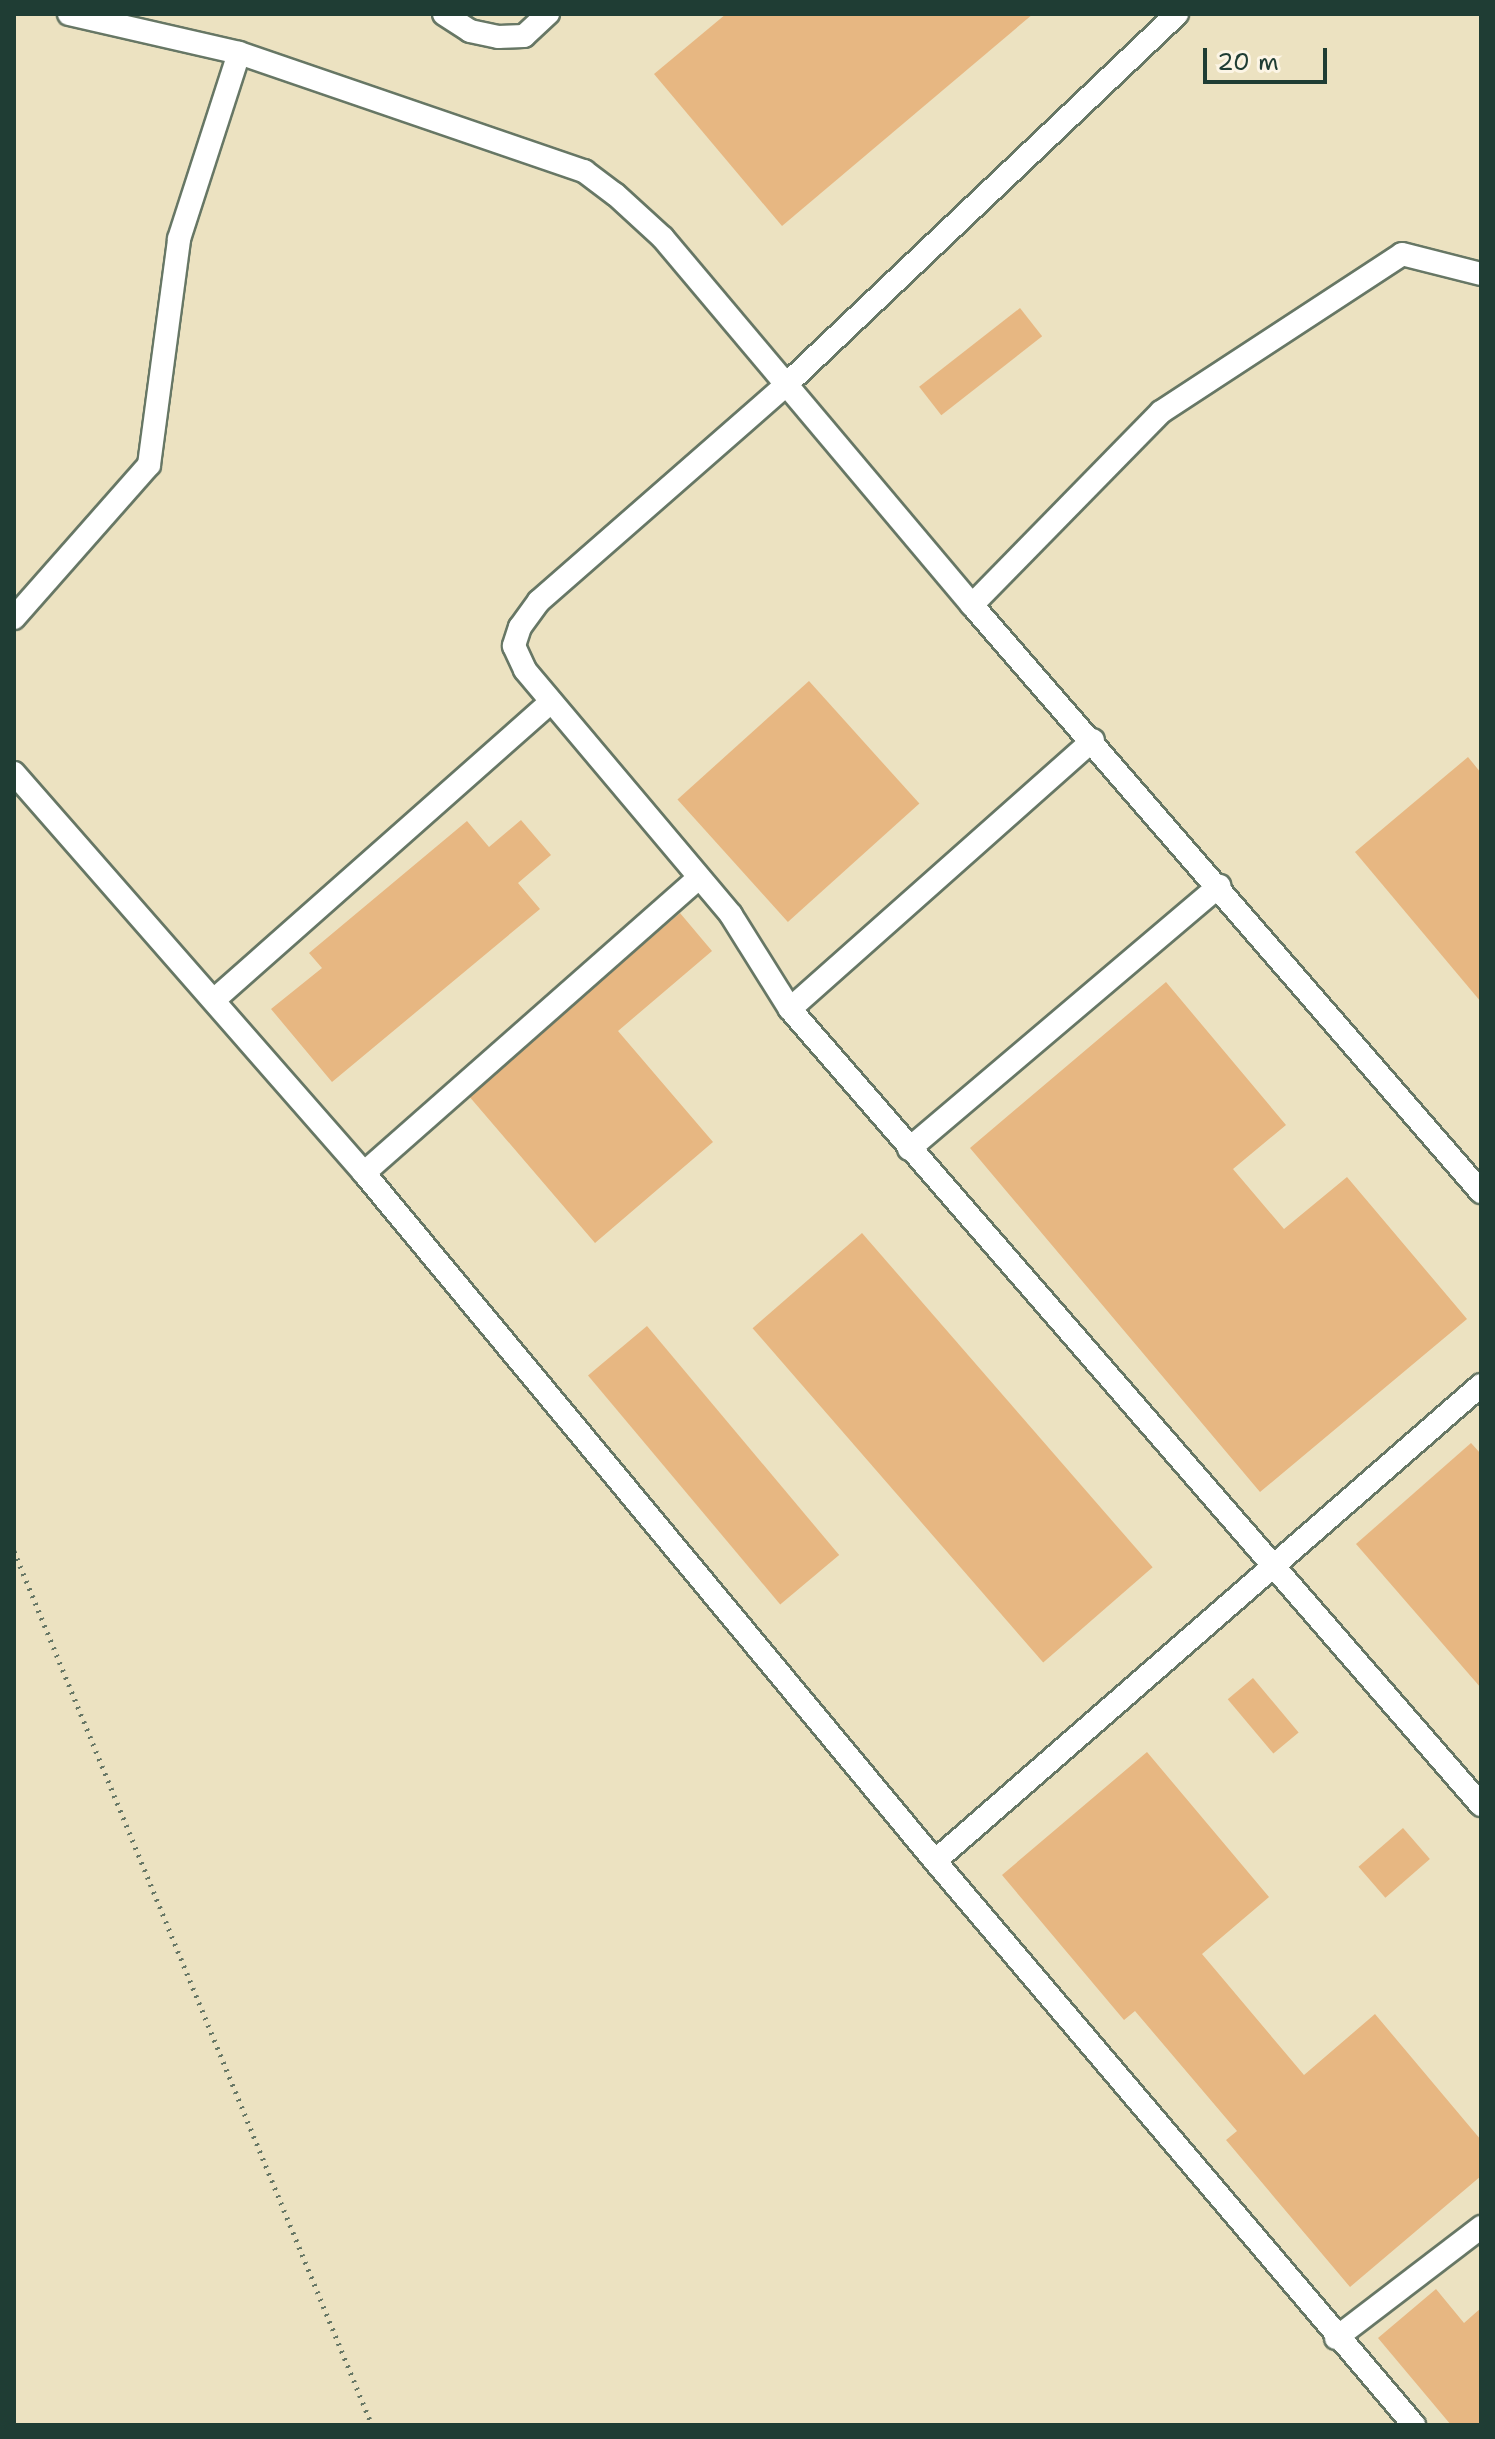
<!DOCTYPE html>
<style>
body{margin:0}
#map{position:relative;width:1495px;height:2439px;overflow:hidden;background:#ece2c1;font-family:"Shantell Sans",sans-serif}
div>[style]{position:absolute}
.building>*{inset:0;background:#e7b782;transform-origin:0 0}
.path>*{height:5px;margin-top:-2.5px;transform-origin:0;background:repeating-linear-gradient(90deg,#677765 0 2px,transparent 0 8px)}
.roads{filter:drop-shadow(2px 0 #677765) drop-shadow(-2px 0 #677765) drop-shadow(0 2px #677765) drop-shadow(0 -2px #677765)}
.service>*{height:22px;margin:-11px;padding:0 11px;transform-origin:11px;border-radius:11px;background:#fff}
span{translate:-50% -50%;white-space:nowrap;text-align:center;line-height:1.15;-webkit-text-stroke:7px #fcf5e5;paint-order:stroke}
.frame{position:absolute;inset:0;border:16px solid #1f3d34;pointer-events:none}
.scale{position:absolute;left:1203px;top:48px;width:124px;height:36px;box-sizing:border-box;border:4px solid #1f3d34;border-top:0;padding-left:10px;font-size:24px;line-height:28px;white-space:nowrap;color:#1f3d34;-webkit-text-stroke:6px #fcf5e5;paint-order:stroke}
</style>
<div id="map">
<div class="building">
<i style="clip-path:polygon(726px 14px,1033px 14px,782px 226px,654px 74px)"></i>
<i style="left:1020px;top:308px;width:36px;height:128px;rotate:52deg"></i>
<i style="left:809px;top:681px;width:165px;height:177px;rotate:48deg"></i>
<i style="clip-path:polygon(1468px 757px,1481px 773px,1481px 1002px,1355px 852px)"></i>
<i style="clip-path:polygon(521px 820px,551px 855px,518px 883px,540px 909px,332px 1082px,271px 1009px,322px 968px,309px 953px,467px 821px,489px 847px)"></i>
<i style="clip-path:polygon(680px 913px,712px 951px,618px 1031px,713px 1142px,595px 1243px,468px 1095px)"></i>
<i style="clip-path:polygon(1166px 982px,1286px 1125px,1233px 1169px,1284px 1229px,1347px 1177px,1467px 1319px,1260px 1492px,970px 1148px)"></i>
<i style="left:862px;top:1233px;width:443px;height:145px;rotate:49deg"></i>
<i style="left:647px;top:1326px;width:299px;height:77px;rotate:50deg"></i>
<i style="clip-path:polygon(1471px 1443px,1481px 1454px,1481px 1688px,1356px 1544px)"></i>
<i style="left:1253px;top:1678px;width:71px;height:33px;rotate:50deg"></i>
<i style="clip-path:polygon(1147px 1752px,1269px 1897px,1202px 1954px,1304px 2075px,1375px 2014px,1481px 2140px,1481px 2176px,1350px 2287px,1226px 2140px,1237px 2131px,1135px 2011px,1124px 2020px,1002px 1875px)"></i>
<i style="left:1403px;top:1828px;width:41px;height:59px;rotate:49deg"></i>
<i style="clip-path:polygon(1436px 2289px,1464px 2323px,1481px 2308px,1481px 2425px,1451px 2425px,1378px 2338px)"></i>
</div>
<div class="path">
<i style="left:14px;top:1551px;width:944px;rotate:67.73deg"></i>
</div>
<div class="roads">
<div class="service">
<i style="left:69px;top:14px;width:174px;rotate:12.9deg"></i>
<i style="left:239px;top:53px;width:365px;rotate:18.9deg"></i>
<i style="left:584px;top:171px;width:39px;rotate:37deg"></i>
<i style="left:615px;top:194px;width:65px;rotate:42.5deg"></i>
<i style="left:663px;top:238px;width:480px;rotate:49.9deg"></i>
<i style="left:972px;top:605px;width:777px;rotate:49.07deg"></i>
<i style="left:444px;top:14px;width:31px;rotate:33deg"></i>
<i style="left:470px;top:31px;width:29px;rotate:12deg"></i>
<i style="left:498px;top:37px;width:26px;rotate:-2deg"></i>
<i style="left:524px;top:36px;width:33px;rotate:-43deg"></i>
<i style="left:1177px;top:14px;width:538px;rotate:136.51deg"></i>
<i style="left:787px;top:384px;width:330px;rotate:138.8deg"></i>
<i style="left:539px;top:601px;width:32px;rotate:126deg"></i>
<i style="left:520px;top:627px;width:20px;rotate:108deg"></i>
<i style="left:514px;top:646px;width:26px;rotate:65deg"></i>
<i style="left:525px;top:670px;width:320px;rotate:49.9deg"></i>
<i style="left:731px;top:915px;width:111px;rotate:57.9deg"></i>
<i style="left:790px;top:1009px;width:1054px;rotate:49.04deg"></i>
<i style="left:972px;top:605px;width:270px;rotate:-45.6deg"></i>
<i style="left:1161px;top:412px;width:288px;rotate:-33.2deg"></i>
<i style="left:1402px;top:254px;width:81px;rotate:14.2deg"></i>
<i style="left:14px;top:618px;width:204px;rotate:-48.6deg"></i>
<i style="left:149px;top:465px;width:228px;rotate:-82.4deg"></i>
<i style="left:179px;top:239px;width:195px;rotate:-72.1deg"></i>
<i style="left:14px;top:773px;width:532px;rotate:48.81deg"></i>
<i style="left:364px;top:1173px;width:894px;rotate:50.31deg"></i>
<i style="left:935px;top:1861px;width:740px;rotate:49.66deg"></i>
<i style="left:214px;top:1000px;width:450px;rotate:-41.5deg"></i>
<i style="left:790px;top:1009px;width:405px;rotate:-41.6deg"></i>
<i style="left:909px;top:1149px;width:407px;rotate:-40.3deg"></i>
<i style="left:364px;top:1173px;width:446px;rotate:-41.4deg"></i>
<i style="left:935px;top:1861px;width:724px;rotate:-41.08deg"></i>
<i style="left:1336px;top:2338px;width:183px;rotate:-37.4deg"></i>
</div>
</div>
<div class="frame"></div>
<div class="scale">20 m</div>
</div>
